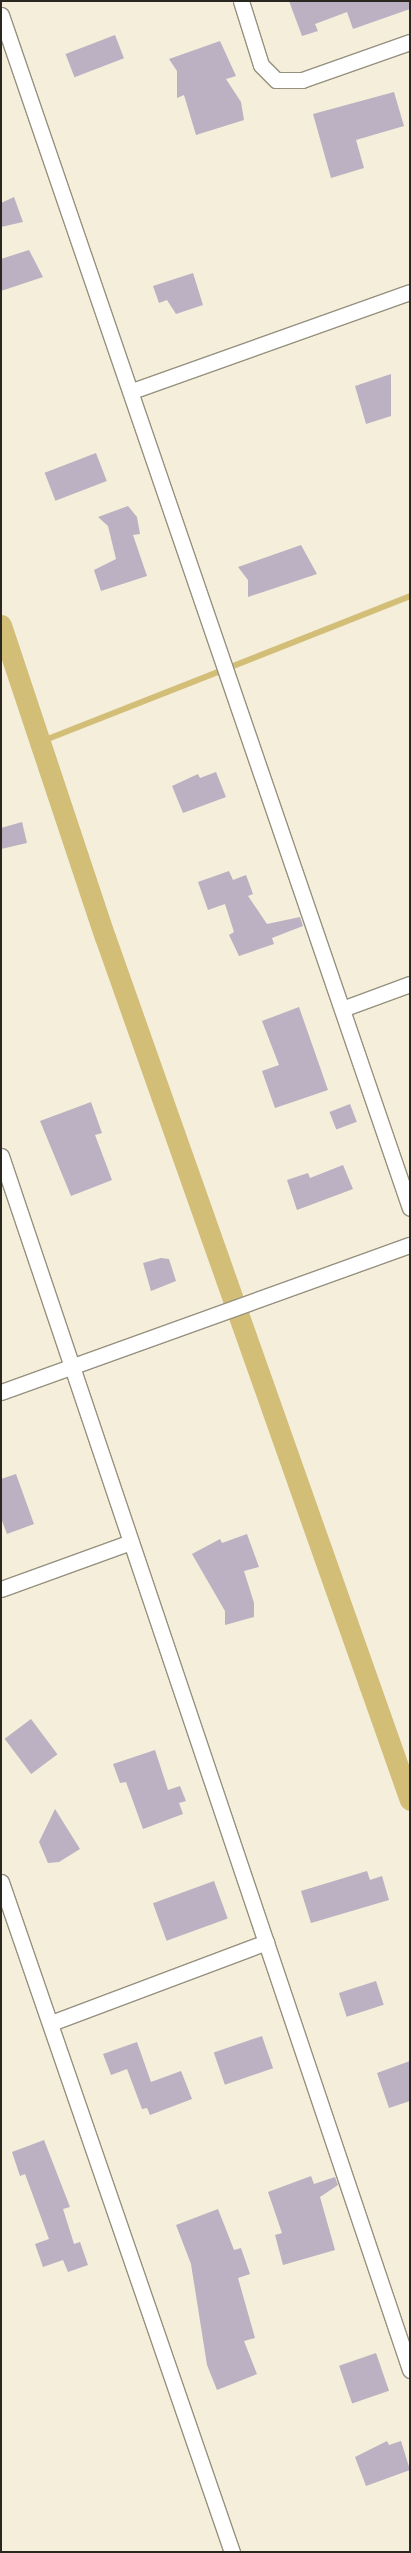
<!DOCTYPE html>
<style>
body{margin:0}
#map{position:relative;width:411px;height:2553px;overflow:hidden;background:#f4eedb;font-family:"Source Serif 4",serif}
div>[style]{position:absolute}
.stream>*{height:6px;margin:-3px;padding:0 3px;transform-origin:3px;border-radius:3px;background:#d3be78}
.canal>*{height:21px;margin:-10.5px;padding:0 10.5px;transform-origin:10.5px;border-radius:10.5px;background:#d3be78}
.building>*{inset:0;background:#bbb1c2;transform-origin:0 0}
.roads{filter:drop-shadow(1px 0 #96917f) drop-shadow(-1px 0 #96917f) drop-shadow(0 1px #96917f) drop-shadow(0 -1px #96917f)}
.minor>*{height:15px;margin:-7.5px;padding:0 7.5px;transform-origin:7.5px;border-radius:7.5px;background:#fff}
span{translate:-50% -50%;white-space:nowrap;text-align:center;line-height:1.15;-webkit-text-stroke:5px #fff;paint-order:stroke}
.frame{position:absolute;inset:0;border:2px solid #292720;pointer-events:none}
</style>
<div id="map">
<div class="stream">
<i style="left:40px;top:742px;width:398px;rotate:-21.5deg"></i>
</div>
<div class="canal">
<i style="left:1px;top:625px;width:329px;rotate:71.6deg"></i>
<i style="left:105px;top:937px;width:915px;rotate:70.54deg"></i>
</div>
<div class="building">
<i style="clip-path:polygon(289px 1px,410px 1px,410px 9px,353px 29px,347px 12px,315px 24px,318px 31px,302px 36px)"></i>
<i style="left:115px;top:35px;width:25px;height:53px;rotate:69deg"></i>
<i style="clip-path:polygon(220px 41px,236px 76px,226px 79px,241px 102px,244px 120px,196px 135px,184px 95px,177px 98px,177px 71px,169px 59px)"></i>
<i style="clip-path:polygon(394px 92px,404px 126px,356px 140px,364px 168px,331px 178px,313px 114px)"></i>
<i style="clip-path:polygon(14px 197px,23px 222px,1px 227px,1px 203px)"></i>
<i style="clip-path:polygon(29px 250px,43px 277px,1px 291px,1px 259px)"></i>
<i style="clip-path:polygon(193px 273px,203px 305px,176px 314px,167px 300px,159px 303px,153px 286px)"></i>
<i style="clip-path:polygon(391px 374px,391px 416px,366px 424px,355px 386px)"></i>
<i style="left:96px;top:453px;width:30px;height:55px;rotate:69deg"></i>
<i style="clip-path:polygon(128px 506px,137px 517px,140px 534px,133px 535px,147px 576px,101px 591px,94px 570px,116px 559px,108px 526px,98px 517px)"></i>
<i style="clip-path:polygon(301px 545px,317px 574px,248px 597px,248px 580px,238px 567px)"></i>
<i style="clip-path:polygon(216px 772px,226px 797px,183px 813px,172px 786px,198px 774px,200px 778px)"></i>
<i style="clip-path:polygon(22px 822px,27px 843px,1px 849px,1px 828px)"></i>
<i style="clip-path:polygon(229px 871px,233px 880px,246px 875px,253px 894px,248px 896px,267px 924px,300px 917px,303px 926px,272px 938px,274px 944px,239px 956px,229px 935px,234px 932px,225px 904px,208px 910px,198px 882px)"></i>
<i style="clip-path:polygon(299px 1007px,328px 1090px,275px 1108px,262px 1071px,279px 1065px,262px 1021px)"></i>
<i style="clip-path:polygon(91px 1102px,102px 1133px,95px 1135px,112px 1180px,71px 1196px,40px 1121px)"></i>
<i style="left:350px;top:1104px;width:19px;height:22px;rotate:69deg"></i>
<i style="clip-path:polygon(343px 1165px,353px 1189px,297px 1210px,287px 1180px,308px 1173px,310px 1178px)"></i>
<i style="clip-path:polygon(161px 1258px,169px 1259px,176px 1281px,151px 1291px,143px 1263px)"></i>
<i style="clip-path:polygon(16px 1474px,34px 1524px,7px 1534px,1px 1518px,1px 1479px)"></i>
<i style="clip-path:polygon(247px 1534px,259px 1567px,244px 1571px,254px 1603px,254px 1617px,225px 1625px,225px 1611px,192px 1554px,220px 1539px,222px 1543px)"></i>
<i style="left:31px;top:1719px;width:44px;height:33px;rotate:53deg"></i>
<i style="clip-path:polygon(155px 1750px,168px 1790px,180px 1786px,186px 1801px,179px 1803px,183px 1814px,143px 1829px,126px 1782px,120px 1783px,113px 1764px)"></i>
<i style="clip-path:polygon(55px 1809px,80px 1849px,59px 1862px,48px 1863px,39px 1842px)"></i>
<i style="clip-path:polygon(367px 1871px,370px 1880px,382px 1876px,389px 1900px,311px 1923px,301px 1891px)"></i>
<i style="left:214px;top:1881px;width:40px;height:65px;rotate:70deg"></i>
<i style="left:376px;top:1981px;width:25px;height:39px;rotate:72deg"></i>
<i style="left:262px;top:2036px;width:34px;height:51px;rotate:71deg"></i>
<i style="clip-path:polygon(137px 2042px,151px 2082px,181px 2071px,192px 2099px,150px 2115px,147px 2108px,142px 2109px,127px 2069px,111px 2075px,103px 2054px)"></i>
<i style="clip-path:polygon(410px 2061px,410px 2101px,389px 2108px,377px 2073px)"></i>
<i style="clip-path:polygon(44px 2140px,70px 2207px,63px 2209px,74px 2244px,80px 2242px,88px 2265px,68px 2272px,63px 2260px,43px 2267px,35px 2244px,49px 2239px,25px 2174px,20px 2176px,12px 2152px)"></i>
<i style="clip-path:polygon(311px 2176px,314px 2184px,335px 2177px,338px 2185px,320px 2197px,335px 2250px,283px 2265px,275px 2235px,282px 2233px,268px 2192px)"></i>
<i style="clip-path:polygon(218px 2209px,234px 2250px,241px 2248px,250px 2274px,238px 2278px,255px 2338px,244px 2341px,257px 2374px,217px 2390px,207px 2365px,191px 2264px,176px 2225px)"></i>
<i style="left:376px;top:2353px;width:40px;height:39px;rotate:71deg"></i>
<i style="clip-path:polygon(387px 2441px,389px 2445px,401px 2441px,410px 2470px,366px 2486px,355px 2457px)"></i>
</div>
<div class="roads">
<div class="minor">
<i style="left:241px;top:1px;width:67px;rotate:72.6deg"></i>
<i style="left:261px;top:65px;width:21px;rotate:45deg"></i>
<i style="left:276px;top:80px;width:26px"></i>
<i style="left:302px;top:80px;width:114px;rotate:-19.4deg"></i>
<i style="left:1px;top:15px;width:1261px;rotate:71.08deg"></i>
<i style="left:132px;top:391px;width:295px;rotate:-19.6deg"></i>
<i style="left:342px;top:1009px;width:72px;rotate:-20.2deg"></i>
<i style="left:1px;top:1156px;width:1281px;rotate:71.38deg"></i>
<i style="left:1px;top:1392px;width:435px;rotate:-19.8deg"></i>
<i style="left:1px;top:1589px;width:138px;rotate:-19.9deg"></i>
<i style="left:1px;top:1882px;width:709px;rotate:70.98deg"></i>
<i style="left:51px;top:2023px;width:230px;rotate:-20.6deg"></i>
</div>
</div>
<div class="frame"></div>
</div>
